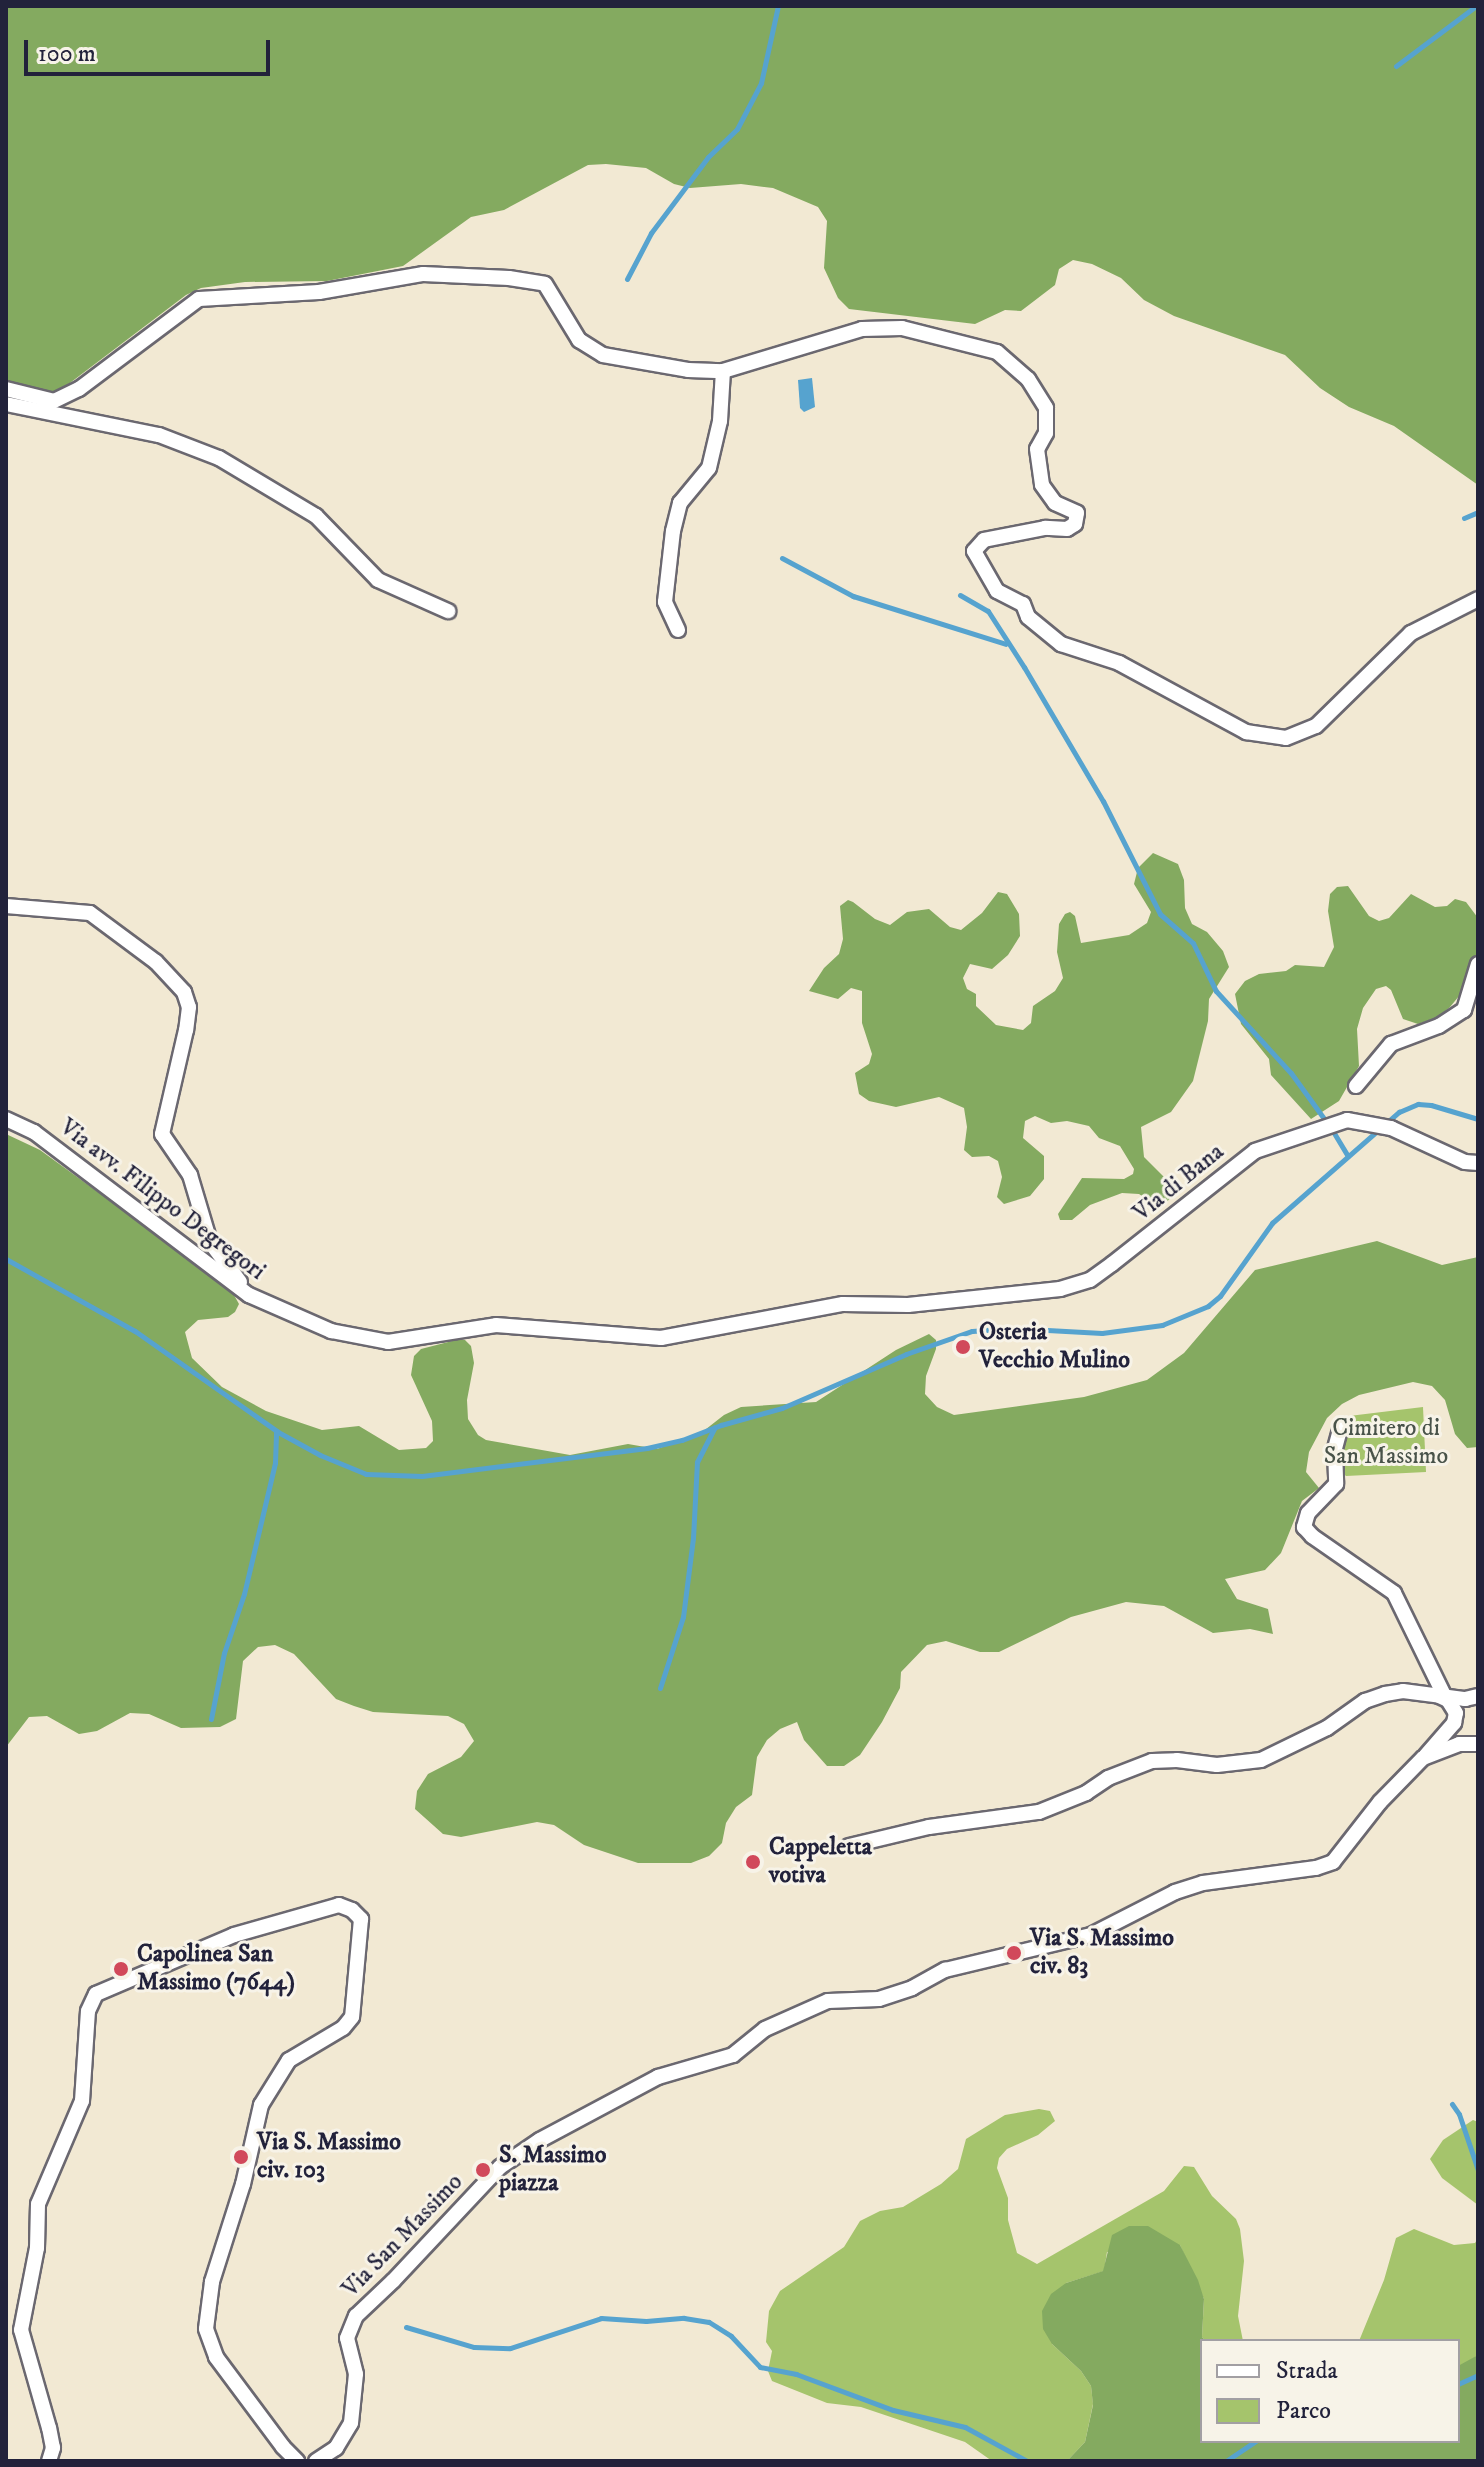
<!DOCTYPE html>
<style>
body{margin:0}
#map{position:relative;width:1484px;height:2467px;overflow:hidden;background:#f2e9d3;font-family:"IM FELL DW Pica",serif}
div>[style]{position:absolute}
.green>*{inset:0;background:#a5c46c}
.forest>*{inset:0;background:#84aa60}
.water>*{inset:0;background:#56a3cf}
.stream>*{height:5px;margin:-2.5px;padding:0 2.5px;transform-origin:2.5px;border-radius:2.5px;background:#56a3cf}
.roads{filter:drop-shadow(2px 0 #6b6870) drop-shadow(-2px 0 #6b6870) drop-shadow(0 2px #6b6870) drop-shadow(0 -2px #6b6870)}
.street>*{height:14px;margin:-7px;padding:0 7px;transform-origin:7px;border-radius:7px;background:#fff}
.dots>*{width:22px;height:22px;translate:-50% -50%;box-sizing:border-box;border:4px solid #f7f3e8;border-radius:50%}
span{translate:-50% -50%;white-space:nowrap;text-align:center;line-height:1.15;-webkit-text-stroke:6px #f7f3e8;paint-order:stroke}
.street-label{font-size:24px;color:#22223b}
.poi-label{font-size:24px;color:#22223b;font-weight:700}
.left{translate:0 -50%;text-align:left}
.park-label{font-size:24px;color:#49534a}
.frame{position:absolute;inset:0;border:8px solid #22223b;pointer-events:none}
.legend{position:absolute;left:1200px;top:2339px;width:260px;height:104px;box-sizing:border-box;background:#f7f3e8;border:2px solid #a29fa3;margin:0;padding:10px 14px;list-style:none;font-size:24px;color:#22223b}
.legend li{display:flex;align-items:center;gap:16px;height:40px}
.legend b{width:40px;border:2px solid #a29fa3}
.scale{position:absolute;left:24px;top:40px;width:246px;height:36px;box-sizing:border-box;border:4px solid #22223b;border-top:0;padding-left:10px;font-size:24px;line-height:28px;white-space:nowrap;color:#22223b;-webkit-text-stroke:6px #f7f3e8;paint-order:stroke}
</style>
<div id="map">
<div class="green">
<i style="clip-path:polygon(1423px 1407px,1426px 1472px,1346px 1476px,1338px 1469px,1349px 1416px)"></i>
<i style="clip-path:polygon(1039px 2109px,1050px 2111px,1055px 2121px,1038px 2135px,1007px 2149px,999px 2158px,997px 2168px,1008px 2198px,1008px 2220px,1017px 2253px,1037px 2264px,1164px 2191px,1184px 2166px,1194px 2167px,1212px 2196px,1236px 2219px,1240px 2229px,1244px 2261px,1238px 2316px,1243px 2341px,1206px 2341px,1202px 2337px,1204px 2299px,1180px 2245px,1107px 2252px,1104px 2271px,1066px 2283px,1052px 2344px,1081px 2371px,1091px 2386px,1093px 2404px,1085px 2442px,1067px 2461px,992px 2461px,965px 2442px,861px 2407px,827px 2403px,772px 2381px,768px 2371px,772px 2351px,766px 2342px,769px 2311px,780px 2291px,844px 2247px,860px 2221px,880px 2211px,903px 2207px,941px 2184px,958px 2169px,966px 2139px,1005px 2115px)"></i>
<i style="clip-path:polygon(1473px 2120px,1478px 2122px,1478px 2205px,1442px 2178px,1430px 2159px,1443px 2140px)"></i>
<i style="clip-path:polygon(1414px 2229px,1454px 2245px,1475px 2243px,1478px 2238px,1478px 2355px,1464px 2365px,1458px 2366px,1458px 2341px,1359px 2341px,1384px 2280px,1396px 2238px)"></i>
</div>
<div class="forest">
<i style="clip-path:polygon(6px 6px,1478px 6px,1478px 485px,1394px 426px,1349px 407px,1320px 388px,1285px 355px,1174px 316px,1144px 300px,1121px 278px,1092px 264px,1073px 260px,1059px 269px,1055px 285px,1021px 311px,1005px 310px,975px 324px,849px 309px,838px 298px,824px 268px,827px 221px,818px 207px,773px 188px,741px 184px,690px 188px,674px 184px,646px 168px,606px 164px,588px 165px,504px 210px,471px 217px,403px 266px,327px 281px,245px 282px,201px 288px,186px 295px,58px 392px,6px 384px)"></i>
<i style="clip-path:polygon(1153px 853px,1178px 864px,1184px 880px,1185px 908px,1192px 924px,1207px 932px,1223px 951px,1229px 967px,1209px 999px,1208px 1021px,1193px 1081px,1171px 1112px,1141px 1127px,1144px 1157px,1172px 1185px,1172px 1197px,1164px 1204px,1153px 1203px,1139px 1194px,1122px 1193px,1090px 1205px,1072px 1220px,1060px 1220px,1058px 1214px,1082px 1178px,1124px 1179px,1133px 1174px,1134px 1169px,1120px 1146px,1099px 1138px,1089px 1126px,1067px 1121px,1051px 1123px,1035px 1116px,1025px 1121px,1023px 1138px,1044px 1156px,1044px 1179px,1030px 1196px,1004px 1204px,997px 1197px,1002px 1177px,998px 1161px,989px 1156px,972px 1157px,964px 1150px,967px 1127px,964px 1108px,939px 1097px,896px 1107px,869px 1101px,859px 1094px,855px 1073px,869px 1064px,872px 1054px,862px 1023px,862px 991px,851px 988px,838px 999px,809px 991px,824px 968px,839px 954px,843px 939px,840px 906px,848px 900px,853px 902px,875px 919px,890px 925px,907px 912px,929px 909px,950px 927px,961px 930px,982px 913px,998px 892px,1007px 894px,1019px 914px,1020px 936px,1008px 955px,992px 969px,970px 964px,963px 978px,967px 989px,976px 994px,976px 1006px,996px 1025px,1023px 1030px,1031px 1023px,1033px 1006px,1055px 991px,1063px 978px,1057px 952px,1059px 924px,1065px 914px,1070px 912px,1075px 916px,1081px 943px,1129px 935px,1147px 923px,1151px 912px,1134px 884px,1138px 868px)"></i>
<i style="clip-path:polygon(1348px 886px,1369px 916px,1379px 921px,1389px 918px,1411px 894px,1435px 907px,1447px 906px,1455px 899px,1466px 902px,1478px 918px,1478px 981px,1465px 980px,1464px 990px,1450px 1007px,1438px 1017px,1418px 1024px,1403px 1019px,1391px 990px,1386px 986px,1376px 989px,1363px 1008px,1357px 1029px,1359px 1066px,1339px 1101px,1311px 1119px,1271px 1075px,1269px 1059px,1241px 1024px,1235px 994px,1245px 981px,1259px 974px,1286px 971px,1295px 965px,1324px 967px,1334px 947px,1328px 911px,1330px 894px,1337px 887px)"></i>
<i style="clip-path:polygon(6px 1134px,40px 1150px,230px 1288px,239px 1304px,235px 1312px,228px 1317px,198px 1320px,185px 1332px,192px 1358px,222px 1387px,266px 1411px,322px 1430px,359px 1426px,399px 1450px,426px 1448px,433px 1441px,432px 1421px,411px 1375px,414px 1356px,421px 1349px,456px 1340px,465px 1340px,471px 1346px,474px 1363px,467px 1400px,468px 1419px,478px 1435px,486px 1440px,570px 1455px,628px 1444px,657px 1449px,701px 1433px,724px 1415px,741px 1407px,816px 1402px,896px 1350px,929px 1334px,936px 1340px,936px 1349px,926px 1376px,925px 1394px,937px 1407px,954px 1415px,1084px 1397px,1147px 1380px,1184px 1353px,1255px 1270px,1377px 1241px,1442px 1265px,1478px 1257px,1478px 1447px,1467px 1448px,1455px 1434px,1445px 1400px,1432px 1386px,1413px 1382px,1359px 1395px,1342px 1404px,1327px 1418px,1309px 1452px,1306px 1472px,1319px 1488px,1302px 1501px,1281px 1553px,1265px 1570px,1225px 1579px,1237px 1599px,1268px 1609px,1273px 1634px,1250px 1629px,1213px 1633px,1164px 1606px,1126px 1602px,1071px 1617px,999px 1652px,980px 1652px,946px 1641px,927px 1645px,901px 1672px,900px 1688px,882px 1722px,860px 1755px,844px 1766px,827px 1766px,804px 1740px,797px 1722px,780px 1729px,767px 1740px,757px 1757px,752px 1795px,736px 1807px,726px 1823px,722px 1843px,709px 1856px,691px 1863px,638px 1863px,584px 1845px,554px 1825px,537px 1822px,461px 1837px,443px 1834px,415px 1809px,417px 1791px,428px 1774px,461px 1757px,474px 1741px,464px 1724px,448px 1716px,373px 1712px,354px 1706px,336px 1699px,294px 1654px,275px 1645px,258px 1647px,243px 1661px,236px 1719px,220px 1727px,181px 1728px,149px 1714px,130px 1713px,97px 1731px,79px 1734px,47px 1716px,29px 1717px,6px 1747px)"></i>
<i style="clip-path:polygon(1129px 2226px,1148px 2226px,1180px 2245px,1198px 2280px,1204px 2299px,1202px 2337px,1206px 2341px,1202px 2341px,1202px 2441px,1458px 2441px,1458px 2366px,1478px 2355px,1478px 2461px,1067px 2461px,1085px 2442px,1093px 2405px,1091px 2386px,1081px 2371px,1052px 2344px,1043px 2329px,1042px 2311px,1051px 2294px,1066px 2283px,1103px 2271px,1112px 2235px)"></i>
</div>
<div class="water">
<i style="clip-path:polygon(812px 378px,815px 407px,804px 412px,800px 408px,798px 380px)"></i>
</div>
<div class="stream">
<i style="left:1396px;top:66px;width:100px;rotate:-36.9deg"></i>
<i style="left:627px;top:279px;width:52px;rotate:-62.4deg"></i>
<i style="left:651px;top:233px;width:95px;rotate:-53.1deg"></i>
<i style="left:708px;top:157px;width:40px;rotate:-44deg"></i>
<i style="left:737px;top:129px;width:52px;rotate:-62.4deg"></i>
<i style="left:761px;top:83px;width:79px;rotate:-77.6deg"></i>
<i style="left:1464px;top:518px;width:15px;rotate:-23deg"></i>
<i style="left:782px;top:558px;width:81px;rotate:28.2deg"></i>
<i style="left:853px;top:596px;width:160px;rotate:17.4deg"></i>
<i style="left:960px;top:595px;width:32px;rotate:30deg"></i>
<i style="left:988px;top:611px;width:67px;rotate:57.3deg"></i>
<i style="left:1024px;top:667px;width:156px;rotate:59.5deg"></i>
<i style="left:1103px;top:801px;width:127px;rotate:63.2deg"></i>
<i style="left:1160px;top:914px;width:44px;rotate:41.3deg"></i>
<i style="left:1193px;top:943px;width:53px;rotate:64.4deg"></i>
<i style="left:1216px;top:991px;width:111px;rotate:47.6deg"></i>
<i style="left:1291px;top:1073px;width:58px;rotate:54.1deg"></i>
<i style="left:1334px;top:1133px;width:27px;rotate:59deg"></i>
<i style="left:6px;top:1259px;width:148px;rotate:29.2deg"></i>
<i style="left:135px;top:1331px;width:175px;rotate:35.2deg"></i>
<i style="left:278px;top:1432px;width:48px;rotate:28.7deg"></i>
<i style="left:320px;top:1455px;width:50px;rotate:22.4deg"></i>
<i style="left:366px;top:1474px;width:56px;rotate:2deg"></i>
<i style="left:422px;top:1476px;width:227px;rotate:-7.1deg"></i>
<i style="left:647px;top:1448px;width:36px;rotate:-13deg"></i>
<i style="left:682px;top:1440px;width:42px;rotate:-21deg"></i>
<i style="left:721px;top:1425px;width:63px;rotate:-15.6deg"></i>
<i style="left:782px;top:1408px;width:135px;rotate:-23.5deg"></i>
<i style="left:906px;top:1354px;width:70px;rotate:-19.2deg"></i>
<i style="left:972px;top:1331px;width:41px;rotate:-4.2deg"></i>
<i style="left:1013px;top:1328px;width:89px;rotate:3.2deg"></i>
<i style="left:1102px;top:1333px;width:61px;rotate:-7.6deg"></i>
<i style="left:1162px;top:1325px;width:50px;rotate:-22.4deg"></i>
<i style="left:1208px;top:1306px;width:16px;rotate:-40deg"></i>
<i style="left:1220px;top:1296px;width:90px;rotate:-54.5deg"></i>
<i style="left:1272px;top:1223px;width:169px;rotate:-41.2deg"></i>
<i style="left:1399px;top:1112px;width:21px;rotate:-23deg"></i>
<i style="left:1418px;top:1104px;width:13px;rotate:4deg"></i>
<i style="left:1431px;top:1105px;width:49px;rotate:16.6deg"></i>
<i style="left:660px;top:1688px;width:75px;rotate:-72.1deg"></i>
<i style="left:683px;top:1617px;width:80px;rotate:-82.8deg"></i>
<i style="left:693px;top:1538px;width:76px;rotate:-87deg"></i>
<i style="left:697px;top:1462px;width:39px;rotate:-63deg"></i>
<i style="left:211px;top:1719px;width:67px;rotate:-78.9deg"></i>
<i style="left:224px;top:1653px;width:62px;rotate:-71.3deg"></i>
<i style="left:244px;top:1594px;width:135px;rotate:-76.7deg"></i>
<i style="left:275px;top:1463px;width:32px;rotate:-88deg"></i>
<i style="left:1452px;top:2104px;width:12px;rotate:55deg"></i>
<i style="left:1459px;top:2114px;width:59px;rotate:71.3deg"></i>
<i style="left:406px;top:2327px;width:71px;rotate:16.4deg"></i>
<i style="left:474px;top:2347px;width:36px;rotate:2deg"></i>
<i style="left:510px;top:2348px;width:96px;rotate:-18.2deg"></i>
<i style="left:601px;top:2318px;width:45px;rotate:3.8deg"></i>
<i style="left:646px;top:2321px;width:38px;rotate:-5deg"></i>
<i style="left:684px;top:2318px;width:25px;rotate:9deg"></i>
<i style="left:709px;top:2322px;width:26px;rotate:32deg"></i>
<i style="left:731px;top:2336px;width:42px;rotate:46.9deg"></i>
<i style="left:760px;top:2367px;width:37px;rotate:11deg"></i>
<i style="left:796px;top:2374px;width:103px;rotate:20.4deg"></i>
<i style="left:893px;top:2410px;width:74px;rotate:13.3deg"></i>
<i style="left:965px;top:2427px;width:71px;rotate:28.7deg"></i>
<i style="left:1458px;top:2384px;width:22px;rotate:-24deg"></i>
<i style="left:1226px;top:2461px;width:36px;rotate:-34deg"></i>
</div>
<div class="roads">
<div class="street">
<i style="left:6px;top:389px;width:49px;rotate:14deg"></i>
<i style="left:54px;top:401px;width:28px;rotate:-26deg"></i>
<i style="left:79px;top:389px;width:150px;rotate:-36.9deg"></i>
<i style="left:199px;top:299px;width:120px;rotate:-3.3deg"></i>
<i style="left:319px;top:292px;width:106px;rotate:-9.8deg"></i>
<i style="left:423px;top:274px;width:86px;rotate:2.7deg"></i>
<i style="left:509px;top:278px;width:36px;rotate:9deg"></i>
<i style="left:545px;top:284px;width:66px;rotate:58.7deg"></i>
<i style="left:579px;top:340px;width:28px;rotate:32deg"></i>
<i style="left:603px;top:355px;width:86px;rotate:10deg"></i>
<i style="left:688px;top:370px;width:35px;rotate:2deg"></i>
<i style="left:723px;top:371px;width:145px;rotate:-16.8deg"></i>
<i style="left:862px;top:329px;width:40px;rotate:-1.4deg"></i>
<i style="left:902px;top:328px;width:98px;rotate:14.2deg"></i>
<i style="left:997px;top:352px;width:41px;rotate:41.1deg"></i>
<i style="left:1028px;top:379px;width:34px;rotate:58deg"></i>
<i style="left:1046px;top:408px;width:25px;rotate:90deg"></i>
<i style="left:1046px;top:433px;width:18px;rotate:119deg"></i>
<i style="left:1037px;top:449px;width:36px;rotate:82deg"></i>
<i style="left:1042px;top:485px;width:22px;rotate:54deg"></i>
<i style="left:1055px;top:503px;width:24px;rotate:24deg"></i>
<i style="left:1077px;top:513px;width:11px;rotate:100deg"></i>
<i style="left:1075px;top:524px;width:9px;rotate:148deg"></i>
<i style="left:1067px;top:529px;width:22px;rotate:-177deg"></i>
<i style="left:1045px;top:528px;width:62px;rotate:168.9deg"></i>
<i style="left:984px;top:540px;width:15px;rotate:132deg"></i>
<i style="left:974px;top:551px;width:46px;rotate:60.1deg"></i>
<i style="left:997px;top:591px;width:29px;rotate:27deg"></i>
<i style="left:1023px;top:604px;width:14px;rotate:69deg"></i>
<i style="left:1028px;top:617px;width:43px;rotate:39.3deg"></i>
<i style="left:1061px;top:644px;width:61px;rotate:18.1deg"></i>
<i style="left:1119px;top:663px;width:145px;rotate:28.5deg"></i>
<i style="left:1246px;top:732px;width:40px;rotate:8.5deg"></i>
<i style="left:1286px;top:738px;width:32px;rotate:-22deg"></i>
<i style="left:1316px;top:726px;width:133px;rotate:-44.4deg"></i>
<i style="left:1411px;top:633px;width:75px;rotate:-26.9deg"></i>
<i style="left:6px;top:404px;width:156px;rotate:11.5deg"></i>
<i style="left:159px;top:435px;width:64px;rotate:21deg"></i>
<i style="left:219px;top:458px;width:113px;rotate:30.9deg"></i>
<i style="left:316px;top:516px;width:89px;rotate:45.9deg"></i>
<i style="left:378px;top:580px;width:77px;rotate:23.9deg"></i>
<i style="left:678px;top:630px;width:31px;rotate:-115deg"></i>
<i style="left:665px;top:602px;width:71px;rotate:-83.6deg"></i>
<i style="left:673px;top:531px;width:29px;rotate:-76deg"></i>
<i style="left:680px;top:503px;width:45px;rotate:-50.4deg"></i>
<i style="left:709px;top:468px;width:48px;rotate:-76.8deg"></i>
<i style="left:720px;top:421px;width:50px;rotate:-86.6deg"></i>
<i style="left:6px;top:906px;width:84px;rotate:4.8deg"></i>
<i style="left:90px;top:913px;width:82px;rotate:36.6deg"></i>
<i style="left:156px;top:962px;width:41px;rotate:47deg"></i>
<i style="left:184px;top:992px;width:16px;rotate:72deg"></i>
<i style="left:189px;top:1007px;width:23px;rotate:97deg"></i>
<i style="left:186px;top:1030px;width:107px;rotate:103deg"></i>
<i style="left:162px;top:1134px;width:50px;rotate:55.7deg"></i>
<i style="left:190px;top:1175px;width:70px;rotate:73.4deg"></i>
<i style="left:210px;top:1242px;width:50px;rotate:53.1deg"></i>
<i style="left:1356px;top:1086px;width:55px;rotate:-50.2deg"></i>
<i style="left:1391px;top:1044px;width:51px;rotate:-20.6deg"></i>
<i style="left:1439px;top:1026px;width:30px;rotate:-33deg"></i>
<i style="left:1464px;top:1010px;width:48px;rotate:-73.1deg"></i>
<i style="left:6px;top:1119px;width:31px;rotate:25deg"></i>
<i style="left:34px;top:1132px;width:270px;rotate:37.2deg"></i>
<i style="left:249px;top:1295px;width:90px;rotate:23.7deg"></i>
<i style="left:331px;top:1331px;width:58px;rotate:10.9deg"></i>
<i style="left:388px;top:1342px;width:109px;rotate:-8.9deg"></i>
<i style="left:496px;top:1325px;width:166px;rotate:4.5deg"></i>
<i style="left:661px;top:1338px;width:185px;rotate:-10.6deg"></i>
<i style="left:843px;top:1304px;width:65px;rotate:0.9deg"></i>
<i style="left:908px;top:1305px;width:153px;rotate:-6deg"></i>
<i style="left:1060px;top:1289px;width:31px;rotate:-17deg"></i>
<i style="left:1090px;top:1280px;width:27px;rotate:-36deg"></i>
<i style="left:1112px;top:1264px;width:182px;rotate:-38.3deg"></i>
<i style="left:1255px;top:1151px;width:97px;rotate:-18.6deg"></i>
<i style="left:1347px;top:1120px;width:45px;rotate:10.3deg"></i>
<i style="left:1391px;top:1128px;width:81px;rotate:24.7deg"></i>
<i style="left:1465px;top:1162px;width:13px;rotate:4deg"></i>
<i style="left:1341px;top:1426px;width:24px;rotate:105deg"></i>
<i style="left:1335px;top:1449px;width:35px;rotate:88deg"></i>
<i style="left:1336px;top:1484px;width:40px;rotate:134deg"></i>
<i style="left:1308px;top:1513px;width:15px;rotate:106deg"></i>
<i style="left:1304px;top:1527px;width:12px;rotate:48deg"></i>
<i style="left:1312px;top:1536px;width:100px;rotate:34.8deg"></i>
<i style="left:1394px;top:1593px;width:114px;rotate:63.9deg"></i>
<i style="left:1426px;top:1755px;width:43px;rotate:-48.8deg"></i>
<i style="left:1454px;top:1723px;width:10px;rotate:-79deg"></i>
<i style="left:1456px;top:1713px;width:15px;rotate:-122deg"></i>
<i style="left:1448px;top:1700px;width:10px;rotate:-156deg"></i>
<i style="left:849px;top:1846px;width:82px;rotate:-13.4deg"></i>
<i style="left:929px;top:1827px;width:111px;rotate:-7.8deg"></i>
<i style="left:1039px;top:1812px;width:51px;rotate:-22deg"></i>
<i style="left:1086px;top:1793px;width:27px;rotate:-34deg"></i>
<i style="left:1108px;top:1778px;width:47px;rotate:-21.1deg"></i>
<i style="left:1152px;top:1761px;width:25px;rotate:-2deg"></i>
<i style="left:1177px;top:1760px;width:40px;rotate:7.1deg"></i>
<i style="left:1217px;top:1765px;width:44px;rotate:-6.5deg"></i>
<i style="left:1261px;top:1760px;width:73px;rotate:-25.9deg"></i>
<i style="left:1327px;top:1728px;width:47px;rotate:-35.4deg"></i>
<i style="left:1365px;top:1701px;width:21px;rotate:-19deg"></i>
<i style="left:1385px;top:1694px;width:18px;rotate:-9deg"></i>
<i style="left:1403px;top:1691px;width:63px;rotate:7.4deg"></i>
<i style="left:1465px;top:1699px;width:13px;rotate:-13deg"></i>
<i style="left:49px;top:2461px;width:14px;rotate:-73deg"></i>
<i style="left:53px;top:2448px;width:20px;rotate:-101deg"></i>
<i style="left:49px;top:2428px;width:102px;rotate:-105.9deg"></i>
<i style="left:21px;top:2330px;width:84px;rotate:-79deg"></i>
<i style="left:37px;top:2248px;width:44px;rotate:-88.7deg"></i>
<i style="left:38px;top:2204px;width:112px;rotate:-66.9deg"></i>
<i style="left:82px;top:2101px;width:90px;rotate:-86.2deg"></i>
<i style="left:88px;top:2011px;width:19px;rotate:-65deg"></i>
<i style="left:96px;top:1994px;width:150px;rotate:-23.1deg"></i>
<i style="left:234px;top:1935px;width:109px;rotate:-15.9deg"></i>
<i style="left:339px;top:1905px;width:14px;rotate:21deg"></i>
<i style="left:352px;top:1910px;width:13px;rotate:45deg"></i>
<i style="left:361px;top:1919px;width:98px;rotate:95.2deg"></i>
<i style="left:352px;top:2017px;width:14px;rotate:129deg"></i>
<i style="left:343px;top:2028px;width:63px;rotate:149.3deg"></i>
<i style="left:289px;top:2060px;width:53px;rotate:121.9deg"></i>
<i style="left:261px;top:2105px;width:81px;rotate:102.8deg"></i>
<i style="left:243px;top:2184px;width:103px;rotate:107.6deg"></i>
<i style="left:212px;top:2282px;width:47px;rotate:97.3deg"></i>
<i style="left:206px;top:2329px;width:30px;rotate:70deg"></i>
<i style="left:216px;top:2357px;width:112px;rotate:53.3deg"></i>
<i style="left:283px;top:2447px;width:20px;rotate:45deg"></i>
<i style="left:316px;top:2461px;width:24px;rotate:-33deg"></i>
<i style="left:336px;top:2448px;width:29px;rotate:-59deg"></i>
<i style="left:351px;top:2423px;width:49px;rotate:-84.2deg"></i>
<i style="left:356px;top:2374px;width:37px;rotate:-104deg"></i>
<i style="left:347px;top:2338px;width:24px;rotate:-68deg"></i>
<i style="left:356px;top:2316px;width:51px;rotate:-43.4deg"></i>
<i style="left:393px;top:2281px;width:156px;rotate:-46.8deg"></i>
<i style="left:500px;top:2167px;width:48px;rotate:-34deg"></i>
<i style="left:540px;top:2140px;width:134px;rotate:-28.1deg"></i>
<i style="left:658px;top:2077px;width:78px;rotate:-16.3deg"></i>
<i style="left:733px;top:2055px;width:41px;rotate:-39.1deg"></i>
<i style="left:765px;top:2029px;width:69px;rotate:-24deg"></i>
<i style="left:828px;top:2001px;width:51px;rotate:-2.2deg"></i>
<i style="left:879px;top:1999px;width:35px;rotate:-18deg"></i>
<i style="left:912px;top:1988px;width:38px;rotate:-29deg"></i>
<i style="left:945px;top:1970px;width:150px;rotate:-13.5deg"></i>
<i style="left:1091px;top:1935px;width:94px;rotate:-27.1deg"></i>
<i style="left:1175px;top:1892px;width:29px;rotate:-18deg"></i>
<i style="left:1203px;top:1883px;width:114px;rotate:-7.6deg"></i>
<i style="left:1316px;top:1868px;width:18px;rotate:-19deg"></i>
<i style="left:1333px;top:1862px;width:76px;rotate:-51.9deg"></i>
<i style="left:1380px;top:1802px;width:62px;rotate:-45.7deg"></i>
<i style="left:1423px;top:1758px;width:39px;rotate:-21deg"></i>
<i style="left:1459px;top:1744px;width:19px"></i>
</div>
</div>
<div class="dots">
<i style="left:963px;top:1347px;background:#d1495b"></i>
<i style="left:753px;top:1862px;background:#d1495b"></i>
<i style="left:1014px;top:1953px;background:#d1495b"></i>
<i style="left:121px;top:1969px;background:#d1495b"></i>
<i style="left:241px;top:2157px;background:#d1495b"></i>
<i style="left:483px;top:2170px;background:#d1495b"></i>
</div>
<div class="street-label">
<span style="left:1179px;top:1183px;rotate:-39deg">Via di Bana</span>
<span style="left:162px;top:1200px;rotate:37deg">Via avv. Filippo Degregori</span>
<span style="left:403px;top:2236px;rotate:-46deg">Via San Massimo</span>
</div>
<div class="poi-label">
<span class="left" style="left:979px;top:1347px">Osteria<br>Vecchio Mulino</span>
<span class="left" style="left:769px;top:1862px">Cappeletta<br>votiva</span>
<span class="left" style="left:1030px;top:1953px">Via S. Massimo<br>civ. 83</span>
<span class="left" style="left:137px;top:1969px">Capolinea San<br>Massimo (7644)</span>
<span class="left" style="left:257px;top:2157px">Via S. Massimo<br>civ. 103</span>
<span class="left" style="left:499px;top:2170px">S. Massimo<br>piazza</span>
</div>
<div class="park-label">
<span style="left:1386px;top:1443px">Cimitero di<br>San Massimo</span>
</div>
<div class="frame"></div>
<ul class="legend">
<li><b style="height:10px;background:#fff"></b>Strada</li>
<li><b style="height:22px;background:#a5c46c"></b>Parco</li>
</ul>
<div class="scale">100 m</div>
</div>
